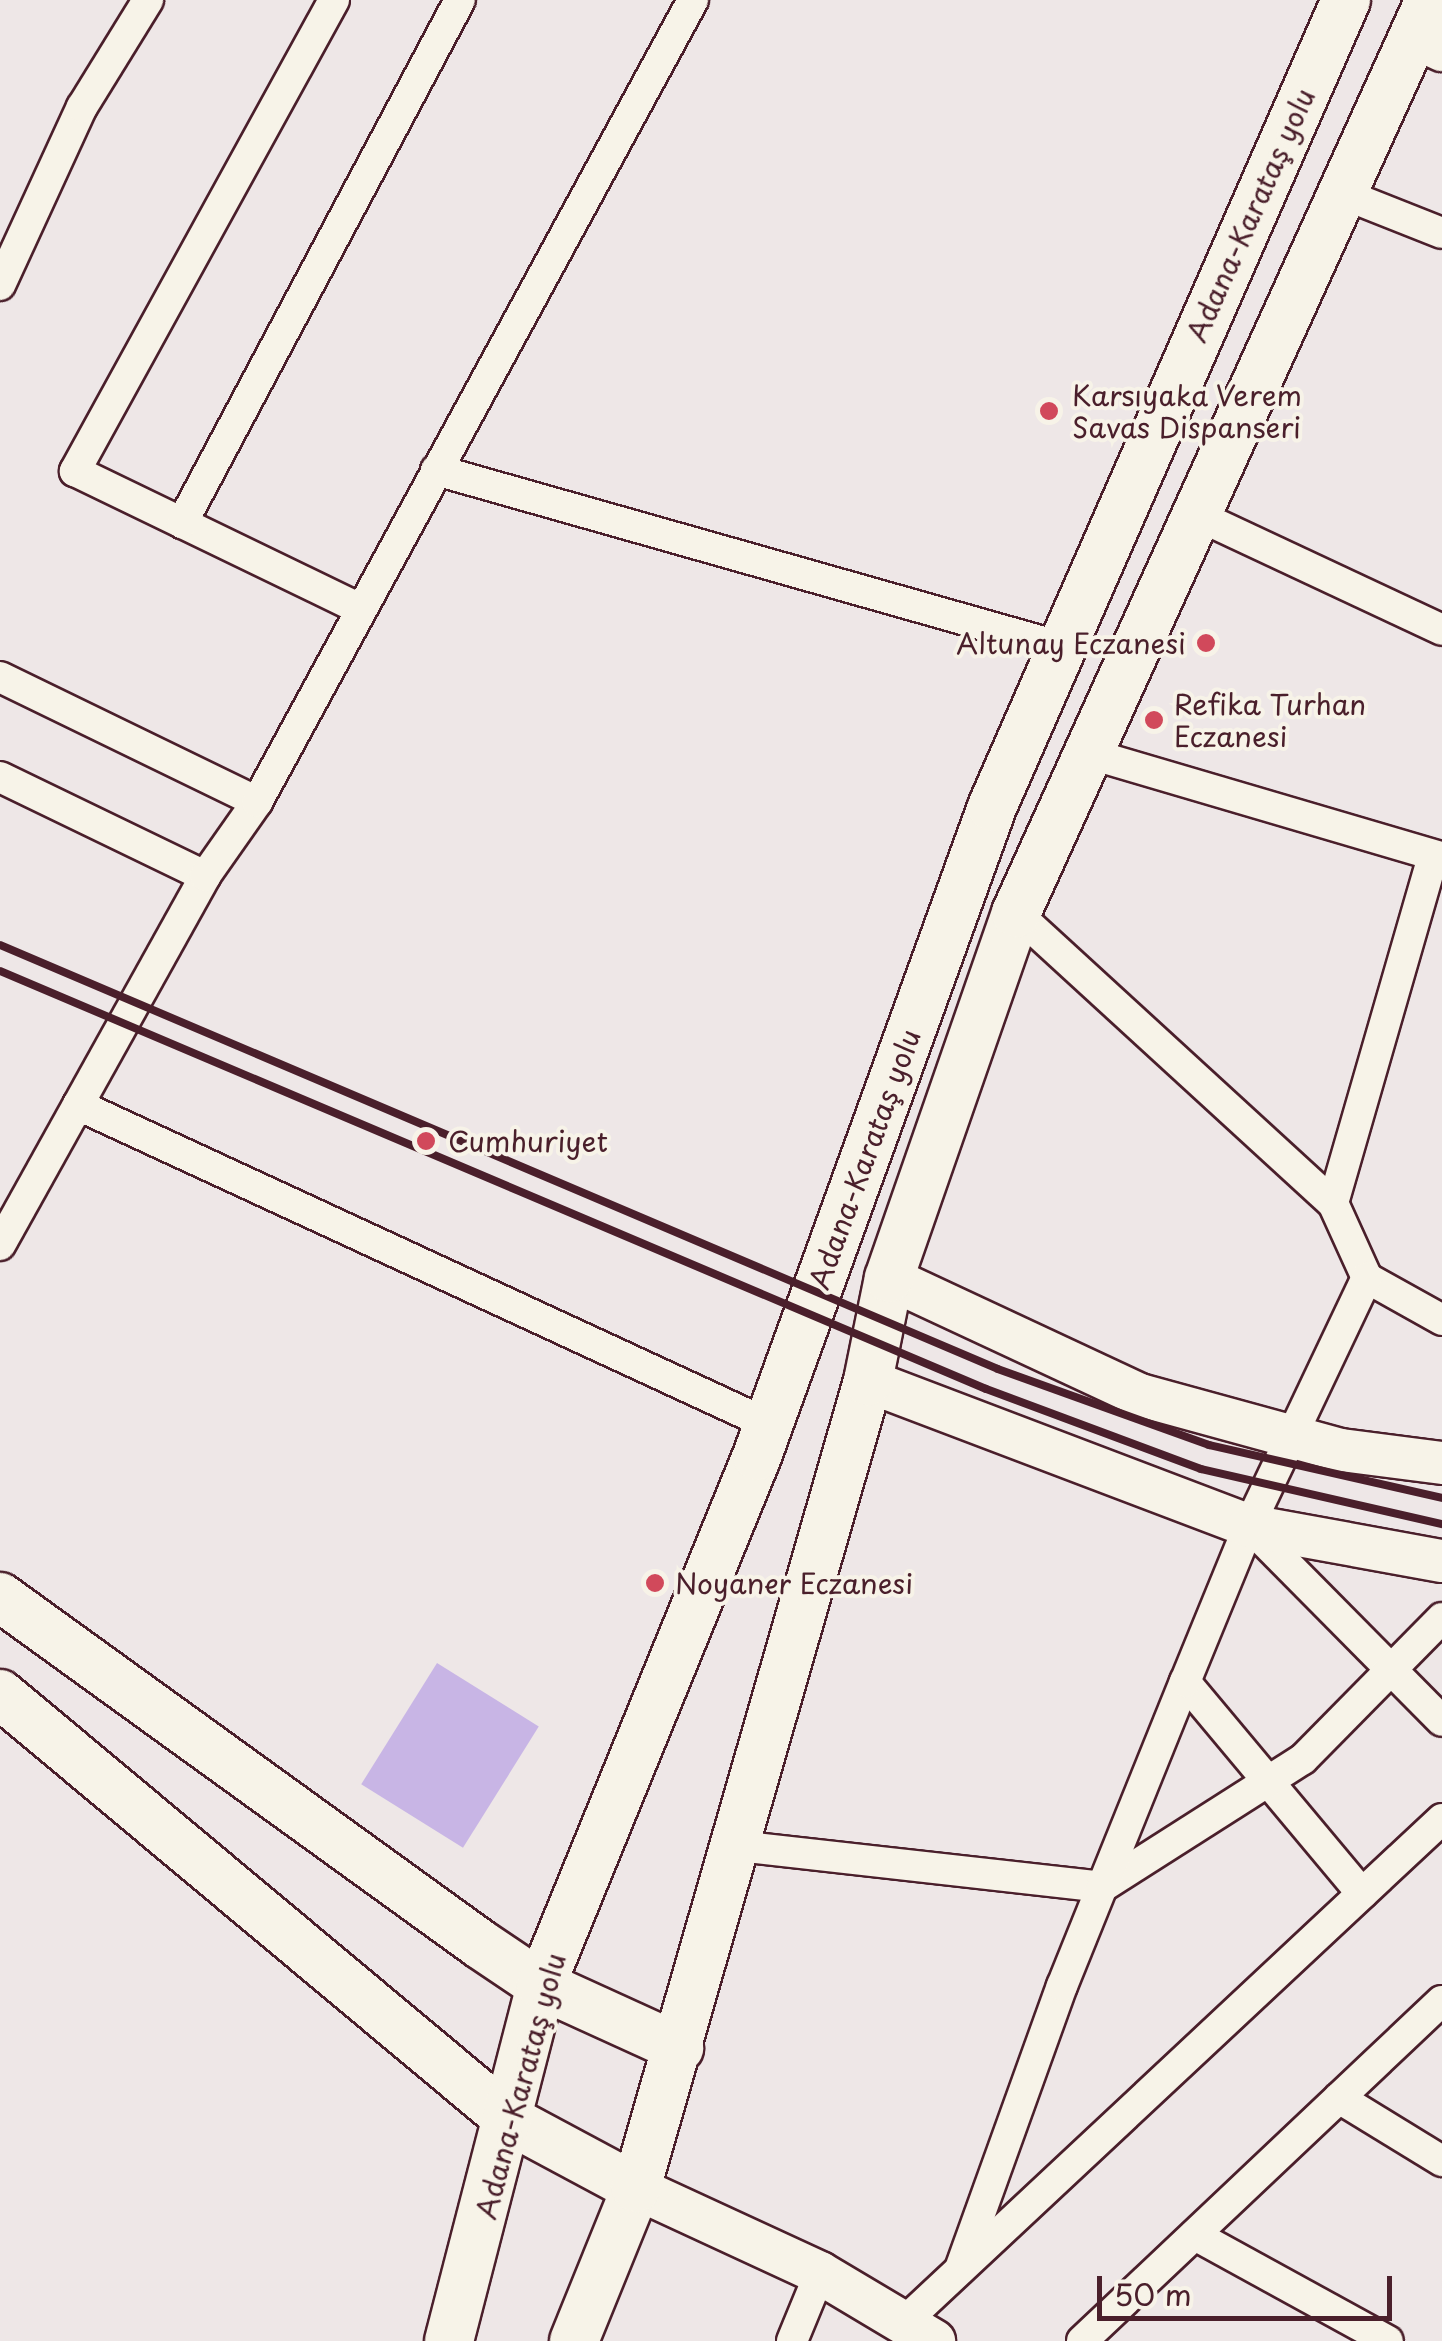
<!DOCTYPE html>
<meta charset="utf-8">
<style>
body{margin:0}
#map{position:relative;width:1442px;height:2341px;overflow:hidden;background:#eee7e7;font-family:"Playpen Sans",sans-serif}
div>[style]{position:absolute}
.building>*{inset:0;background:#c8b5e5;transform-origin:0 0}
.roads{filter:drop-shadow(2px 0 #4a1f2b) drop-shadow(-2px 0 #4a1f2b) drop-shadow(0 2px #4a1f2b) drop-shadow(0 -2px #4a1f2b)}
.minor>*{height:30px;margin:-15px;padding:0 15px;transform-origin:15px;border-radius:15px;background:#f7f3e8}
.secondary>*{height:42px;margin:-21px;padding:0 21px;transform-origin:21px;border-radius:21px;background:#f7f3e8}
.primary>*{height:48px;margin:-24px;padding:0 24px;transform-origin:24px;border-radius:24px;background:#f7f3e8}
.rail>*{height:8px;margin:-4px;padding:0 4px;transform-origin:4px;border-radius:4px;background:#4a1f2b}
.dots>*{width:28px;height:28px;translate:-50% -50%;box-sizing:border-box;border:5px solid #f7f3e8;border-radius:50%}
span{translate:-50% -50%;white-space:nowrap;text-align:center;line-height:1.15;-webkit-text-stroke:8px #f7f3e8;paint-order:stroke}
.street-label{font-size:28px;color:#4a1f2b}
.poi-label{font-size:28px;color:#4a1f2b}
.left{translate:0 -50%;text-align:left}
.right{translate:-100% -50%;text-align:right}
.scale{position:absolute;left:1097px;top:2276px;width:295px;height:45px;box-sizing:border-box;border:5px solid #4a1f2b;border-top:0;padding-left:12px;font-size:30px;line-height:35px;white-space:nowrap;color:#4a1f2b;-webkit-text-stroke:8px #f7f3e8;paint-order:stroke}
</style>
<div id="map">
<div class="building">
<i style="left:437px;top:1663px;width:120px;height:143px;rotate:32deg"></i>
</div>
<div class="roads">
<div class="minor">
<i style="left:334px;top:0;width:538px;rotate:118.81deg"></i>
<i style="left:75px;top:471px;width:318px;rotate:25.8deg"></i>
<i style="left:1346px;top:195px;width:103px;rotate:21.6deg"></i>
<i style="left:0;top:285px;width:196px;rotate:-65.3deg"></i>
<i style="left:82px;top:107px;width:126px;rotate:-58.3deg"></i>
<i style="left:436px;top:470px;width:650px;rotate:15.81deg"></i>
<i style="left:1201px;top:517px;width:266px;rotate:25.1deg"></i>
<i style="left:182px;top:523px;width:592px;rotate:-62.01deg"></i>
<i style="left:0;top:677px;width:286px;rotate:25.9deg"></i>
<i style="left:1091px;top:754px;width:366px;rotate:16.4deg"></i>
<i style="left:0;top:777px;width:228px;rotate:25.8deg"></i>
<i style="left:1016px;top:913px;width:430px;rotate:42.5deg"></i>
<i style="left:1333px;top:1203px;width:82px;rotate:65.6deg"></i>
<i style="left:1367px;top:1278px;width:86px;rotate:29.2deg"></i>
<i style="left:78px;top:1105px;width:760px;rotate:24.81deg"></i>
<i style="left:1333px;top:1203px;width:361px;rotate:-73.9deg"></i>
<i style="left:0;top:1245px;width:422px;rotate:-60.9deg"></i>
<i style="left:205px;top:876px;width:90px;rotate:-54.9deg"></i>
<i style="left:257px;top:802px;width:913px;rotate:-61.47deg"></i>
<i style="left:1249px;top:1526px;width:274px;rotate:45.3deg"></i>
<i style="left:1185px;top:1682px;width:276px;rotate:50.1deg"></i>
<i style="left:738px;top:1846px;width:366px;rotate:6.4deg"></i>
<i style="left:1102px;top:1887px;width:238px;rotate:-32.5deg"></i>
<i style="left:1303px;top:1759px;width:198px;rotate:-45.4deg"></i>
<i style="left:1339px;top:2098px;width:121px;rotate:31.5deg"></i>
<i style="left:1195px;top:2235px;width:220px;rotate:28.8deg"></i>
<i style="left:960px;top:2269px;width:301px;rotate:-70.2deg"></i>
<i style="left:1062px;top:1986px;width:328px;rotate:-68deg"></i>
<i style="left:1185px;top:1682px;width:169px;rotate:-67.7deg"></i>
<i style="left:1249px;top:1526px;width:275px;rotate:-64.6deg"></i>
<i style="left:903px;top:2323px;width:738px;rotate:-43.08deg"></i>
<i style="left:792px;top:2341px;width:74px;rotate:-67.6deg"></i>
<i style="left:1082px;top:2341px;width:495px;rotate:-43.4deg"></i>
</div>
<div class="secondary">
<i style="left:1414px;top:37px;width:31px;rotate:25deg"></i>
<i style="left:889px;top:1278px;width:277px;rotate:25deg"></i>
<i style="left:1140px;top:1395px;width:208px;rotate:15.3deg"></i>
<i style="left:1341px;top:1450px;width:102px;rotate:7.3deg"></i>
<i style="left:868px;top:1381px;width:408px;rotate:20.8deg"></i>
<i style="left:1249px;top:1526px;width:196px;rotate:10.3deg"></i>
<i style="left:636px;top:2188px;width:203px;rotate:24.8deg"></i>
<i style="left:820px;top:2273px;width:133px;rotate:30.8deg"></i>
</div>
<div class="primary">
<i style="left:0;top:1597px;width:592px;rotate:35.86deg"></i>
<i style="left:480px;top:1944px;width:73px;rotate:33.9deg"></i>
<i style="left:541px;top:1985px;width:152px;rotate:24.5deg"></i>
<i style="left:0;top:1694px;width:666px;rotate:39.88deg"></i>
<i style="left:511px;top:2121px;width:142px;rotate:28.2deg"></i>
<i style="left:449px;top:2341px;width:368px;rotate:-75.5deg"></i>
<i style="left:541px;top:1985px;width:571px;rotate:-67.79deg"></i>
<i style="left:757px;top:1456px;width:690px;rotate:-70.09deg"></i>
<i style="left:992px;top:807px;width:881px;rotate:-66.31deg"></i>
<i style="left:574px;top:2341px;width:165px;rotate:-67.9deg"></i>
<i style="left:636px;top:2188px;width:840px;rotate:-73.96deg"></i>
<i style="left:868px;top:1381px;width:105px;rotate:-78.5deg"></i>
<i style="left:889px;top:1278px;width:386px;rotate:-70.8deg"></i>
<i style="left:1016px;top:913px;width:1002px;rotate:-65.61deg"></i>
</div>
</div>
<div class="rail">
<i style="left:0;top:945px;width:1084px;rotate:23.02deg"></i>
<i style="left:998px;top:1369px;width:224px;rotate:19.8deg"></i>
<i style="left:1209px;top:1445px;width:239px;rotate:12.8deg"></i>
<i style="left:0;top:971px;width:1071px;rotate:22.97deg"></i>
<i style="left:986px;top:1389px;width:229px;rotate:20.4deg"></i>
<i style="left:1201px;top:1469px;width:247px;rotate:12.9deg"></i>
</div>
<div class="dots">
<i style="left:1049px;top:411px;background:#d1495b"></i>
<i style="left:1206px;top:643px;background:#d1495b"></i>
<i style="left:1154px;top:720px;background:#d1495b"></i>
<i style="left:426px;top:1141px;background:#d1495b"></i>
<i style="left:655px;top:1583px;background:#d1495b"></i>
</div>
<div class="street-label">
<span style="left:1250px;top:215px;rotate:-66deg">Adana-Karataş yolu</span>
<span style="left:864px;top:1159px;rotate:-70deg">Adana-Karataş yolu</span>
<span style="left:520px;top:2086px;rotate:-75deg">Adana-Karataş yolu</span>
</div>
<div class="poi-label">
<span class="left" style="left:1072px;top:411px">Karsıyaka Verem<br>Savas Dispanseri</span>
<span class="right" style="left:1186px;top:643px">Altunay Eczanesi</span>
<span class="left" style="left:1174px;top:720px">Refika Turhan<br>Eczanesi</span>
<span class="left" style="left:448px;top:1141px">Cumhuriyet</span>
<span class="left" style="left:675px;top:1583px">Noyaner Eczanesi</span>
</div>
<div class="scale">50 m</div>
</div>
